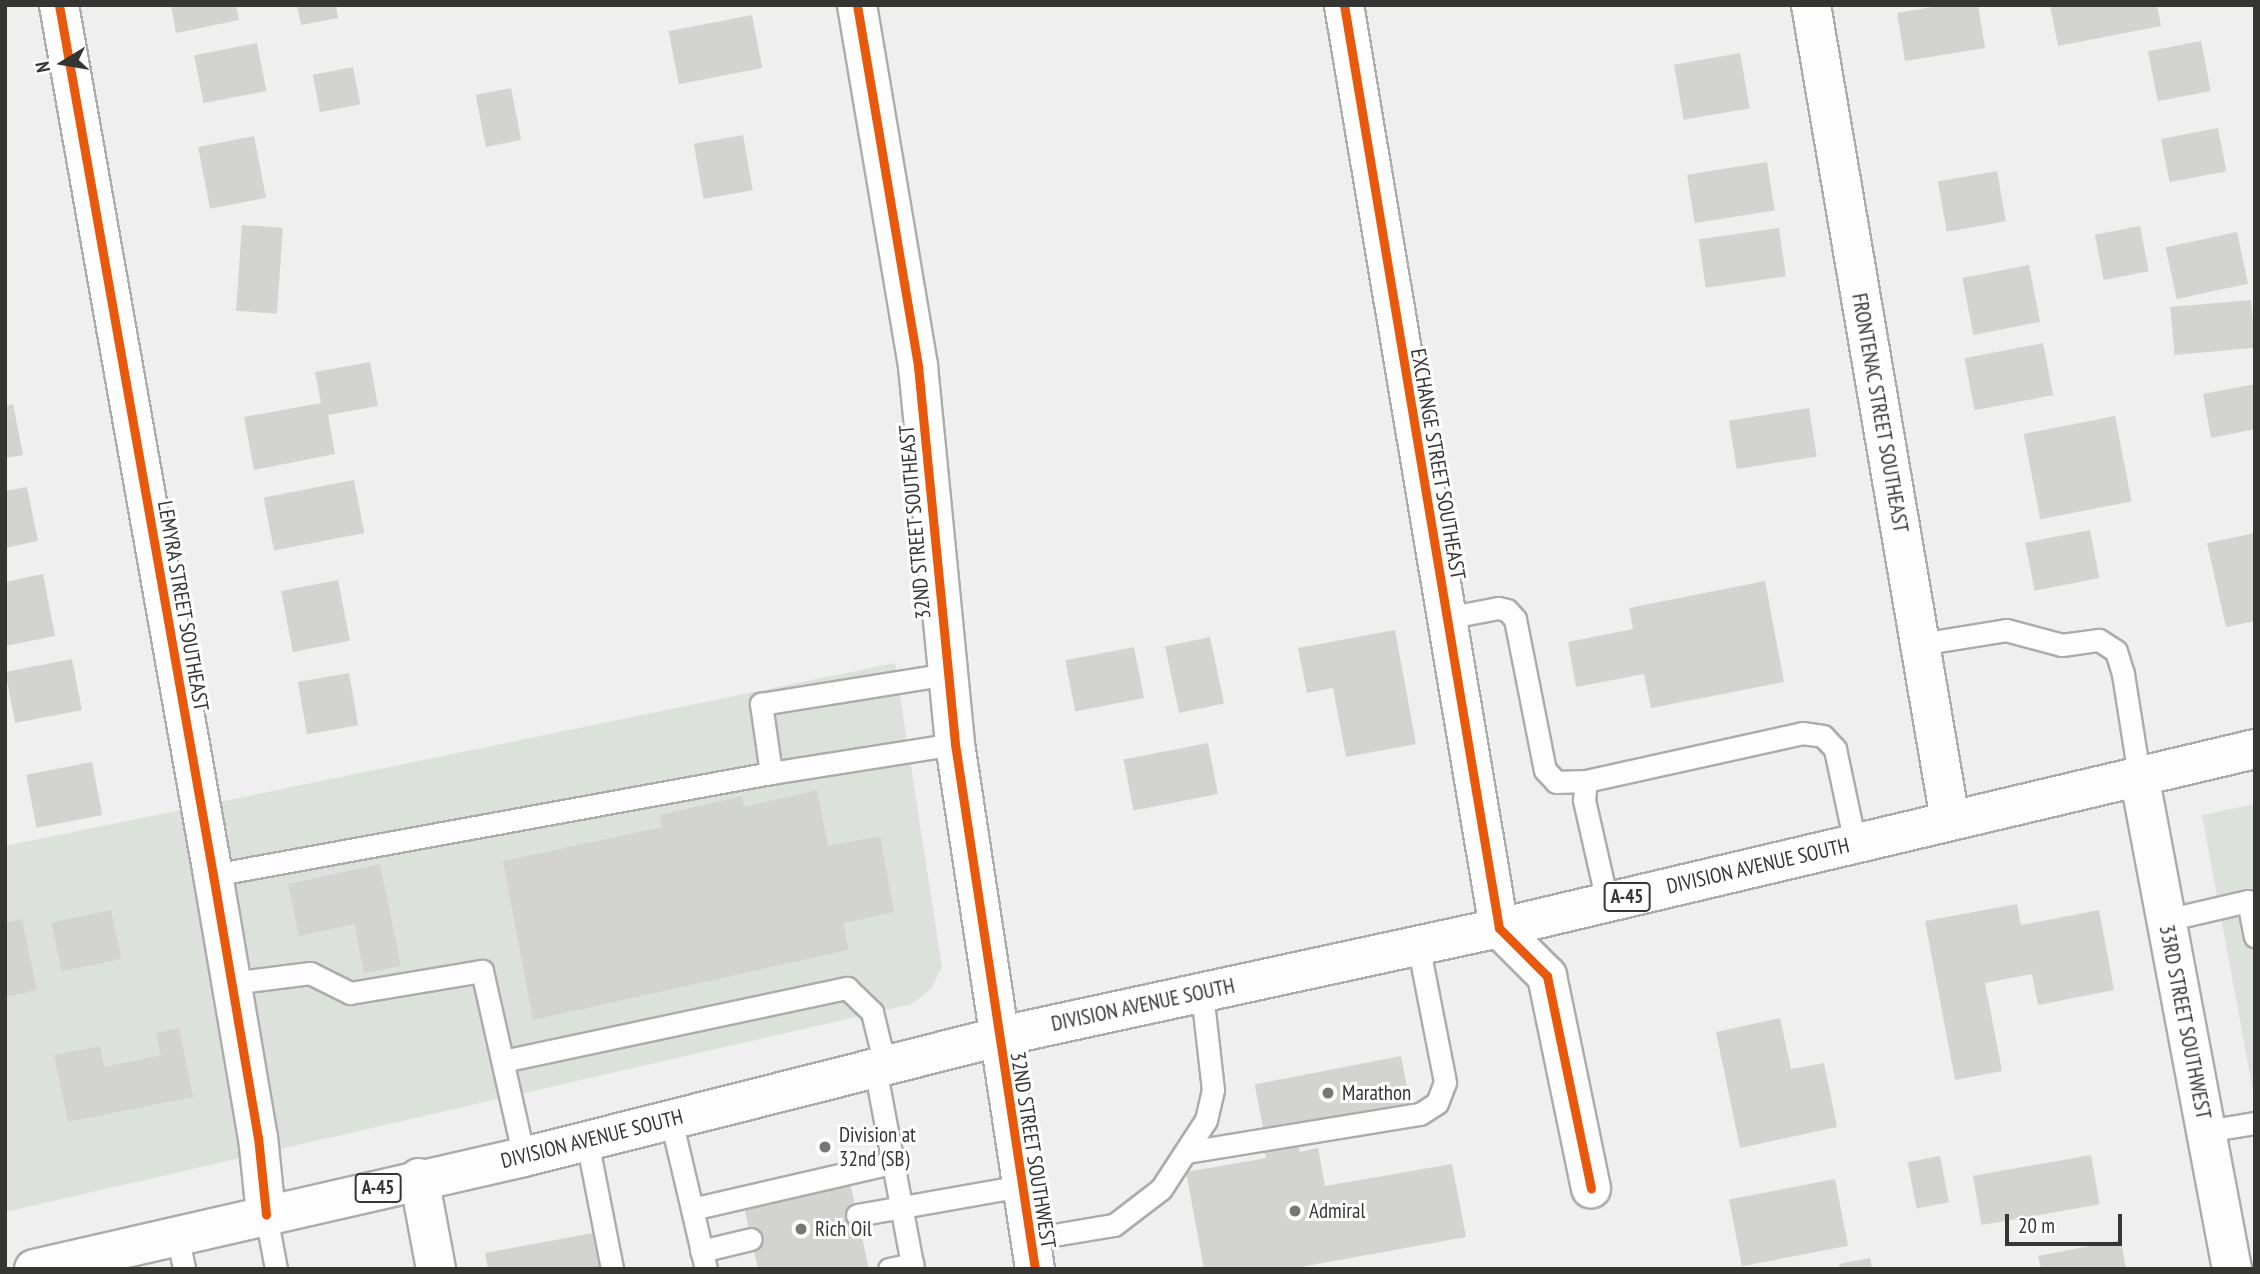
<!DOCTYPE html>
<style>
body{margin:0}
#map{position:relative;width:2260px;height:1274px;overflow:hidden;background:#eeefee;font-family:"PT Sans Narrow",sans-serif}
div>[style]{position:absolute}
.built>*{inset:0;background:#dde1db}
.building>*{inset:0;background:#d3d4d2;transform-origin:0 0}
.roads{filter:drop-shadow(2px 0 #abacab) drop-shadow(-2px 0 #abacab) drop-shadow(0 2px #abacab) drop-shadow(0 -2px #abacab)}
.lane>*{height:21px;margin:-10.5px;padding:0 10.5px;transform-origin:10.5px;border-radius:10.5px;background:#fcfdfc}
.street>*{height:38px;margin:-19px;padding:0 19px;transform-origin:19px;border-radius:19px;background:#fcfdfc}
.secondary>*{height:38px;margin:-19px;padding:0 19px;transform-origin:19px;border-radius:19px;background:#fcfdfc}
.primary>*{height:38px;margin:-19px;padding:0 19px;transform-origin:19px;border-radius:19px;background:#fcfdfc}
.cycleway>*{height:9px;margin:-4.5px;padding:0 4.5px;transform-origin:4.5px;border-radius:4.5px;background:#e8590c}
.dots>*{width:19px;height:19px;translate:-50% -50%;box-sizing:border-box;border:4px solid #fff;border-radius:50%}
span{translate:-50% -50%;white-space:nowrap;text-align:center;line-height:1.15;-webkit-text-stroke:6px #fff;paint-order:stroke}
.shield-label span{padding:2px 5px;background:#fff;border:2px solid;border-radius:5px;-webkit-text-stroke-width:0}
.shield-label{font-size:19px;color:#353634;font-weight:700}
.street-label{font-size:21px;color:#353634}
.poi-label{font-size:21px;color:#353634}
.left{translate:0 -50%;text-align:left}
.frame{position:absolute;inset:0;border:7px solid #353634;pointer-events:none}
.north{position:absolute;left:28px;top:28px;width:70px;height:70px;-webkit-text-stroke:5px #fff;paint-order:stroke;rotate:259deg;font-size:19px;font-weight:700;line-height:28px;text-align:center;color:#353634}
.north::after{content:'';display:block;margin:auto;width:24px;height:32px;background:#353634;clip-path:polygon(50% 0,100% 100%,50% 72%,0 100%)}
.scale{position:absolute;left:2005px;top:1214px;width:117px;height:32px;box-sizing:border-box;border:4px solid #353634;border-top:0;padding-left:9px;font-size:21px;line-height:24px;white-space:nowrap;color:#353634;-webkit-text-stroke:5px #fff;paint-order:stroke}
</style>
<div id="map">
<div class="built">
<i style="clip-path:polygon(895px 663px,942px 967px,931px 989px,912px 1004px,5px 1212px,5px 846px)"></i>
<i style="clip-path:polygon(2255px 804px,2255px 1102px,2202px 815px)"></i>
</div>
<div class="building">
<i style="clip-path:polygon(171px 5px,236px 5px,239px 20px,176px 33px)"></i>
<i style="clip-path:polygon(297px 5px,336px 5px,338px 18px,301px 25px)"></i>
<i style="clip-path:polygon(1944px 5px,1978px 5px,1985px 48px,1905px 61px,1897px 13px)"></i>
<i style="clip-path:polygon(2050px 5px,2157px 5px,2161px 26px,2058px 46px)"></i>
<i style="left:752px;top:15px;width:54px;height:85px;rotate:79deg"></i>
<i style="left:2201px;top:41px;width:51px;height:54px;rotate:79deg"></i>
<i style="left:257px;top:43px;width:49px;height:64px;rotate:79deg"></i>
<i style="left:1740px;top:53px;width:56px;height:67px;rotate:80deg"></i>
<i style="left:353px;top:67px;width:38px;height:41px;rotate:79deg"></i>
<i style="left:511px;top:88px;width:53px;height:36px;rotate:79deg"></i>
<i style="left:2218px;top:128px;width:44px;height:58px;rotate:79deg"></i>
<i style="left:743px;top:135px;width:56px;height:50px;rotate:80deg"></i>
<i style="left:254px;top:136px;width:63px;height:57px;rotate:79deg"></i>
<i style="left:1767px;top:162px;width:49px;height:81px;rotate:81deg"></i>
<i style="left:1997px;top:171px;width:51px;height:60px;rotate:80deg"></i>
<i style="left:242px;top:225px;width:41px;height:86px;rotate:4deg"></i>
<i style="left:2140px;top:226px;width:46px;height:46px;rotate:79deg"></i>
<i style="left:1779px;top:228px;width:49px;height:81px;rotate:82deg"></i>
<i style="left:2237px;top:232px;width:53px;height:73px;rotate:78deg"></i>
<i style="left:2029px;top:265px;width:58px;height:68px;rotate:79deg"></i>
<i style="left:2251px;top:300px;width:48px;height:81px;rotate:85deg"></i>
<i style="left:2043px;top:343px;width:53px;height:80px;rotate:79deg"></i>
<i style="clip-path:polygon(370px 362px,378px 406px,328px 415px,335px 454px,254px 470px,244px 417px,321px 403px,315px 372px)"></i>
<i style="clip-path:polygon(2255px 384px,2255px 429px,2211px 438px,2203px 394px)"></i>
<i style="clip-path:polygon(13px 404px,23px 455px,5px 458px,5px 406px)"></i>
<i style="left:1809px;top:408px;width:49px;height:81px;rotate:81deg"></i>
<i style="left:2115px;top:416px;width:87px;height:93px;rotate:79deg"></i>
<i style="left:354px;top:480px;width:54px;height:92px;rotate:79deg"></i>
<i style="clip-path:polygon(27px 487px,38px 541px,5px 548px,5px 491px)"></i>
<i style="left:2090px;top:530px;width:49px;height:66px;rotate:79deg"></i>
<i style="clip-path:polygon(2255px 533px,2255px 621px,2226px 627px,2207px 543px)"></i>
<i style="clip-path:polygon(43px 574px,55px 636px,5px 646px,5px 582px)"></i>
<i style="left:338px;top:580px;width:62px;height:58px;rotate:79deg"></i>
<i style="clip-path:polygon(1765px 581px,1784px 682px,1651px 708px,1644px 674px,1576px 687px,1568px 642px,1633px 629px,1629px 608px)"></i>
<i style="clip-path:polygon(1395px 630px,1416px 744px,1346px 757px,1333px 688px,1307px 693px,1298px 648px)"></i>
<i style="left:1210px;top:637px;width:68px;height:46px;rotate:78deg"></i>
<i style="left:1134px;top:647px;width:52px;height:70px;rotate:79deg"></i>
<i style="left:72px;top:659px;width:52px;height:68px;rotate:79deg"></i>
<i style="left:349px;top:673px;width:53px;height:52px;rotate:80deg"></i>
<i style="left:1208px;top:743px;width:52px;height:86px;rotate:79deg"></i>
<i style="left:92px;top:762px;width:54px;height:67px;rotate:79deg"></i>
<i style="clip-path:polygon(817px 790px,828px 846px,880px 836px,894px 912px,844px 923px,848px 950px,533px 1020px,503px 861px,662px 827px,660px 815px,742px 796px,744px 807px)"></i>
<i style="clip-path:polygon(380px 864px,401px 966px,364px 973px,354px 924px,299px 936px,288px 884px)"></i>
<i style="clip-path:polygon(2017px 904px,2021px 925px,2099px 910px,2114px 990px,2038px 1005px,2032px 974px,1985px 983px,2002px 1071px,1955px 1080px,1925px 921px)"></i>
<i style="left:111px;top:910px;width:50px;height:61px;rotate:78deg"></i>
<i style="clip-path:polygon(22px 919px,37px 990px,5px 997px,5px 923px)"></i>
<i style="clip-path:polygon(1780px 1018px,1791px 1069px,1824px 1063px,1837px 1127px,1740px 1148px,1716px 1032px)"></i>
<i style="clip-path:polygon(179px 1028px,193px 1097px,68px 1122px,54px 1055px,100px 1046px,104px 1067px,161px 1055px,156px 1033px)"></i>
<i style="left:1401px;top:1056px;width:54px;height:149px;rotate:79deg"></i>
<i style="clip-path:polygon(1298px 1144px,1300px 1152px,1318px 1148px,1325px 1186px,1452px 1164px,1466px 1237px,1290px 1269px,1204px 1269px,1186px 1172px,1266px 1158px,1264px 1149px)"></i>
<i style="left:2091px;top:1155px;width:50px;height:120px;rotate:80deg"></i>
<i style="left:1940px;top:1156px;width:47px;height:33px;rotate:79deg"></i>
<i style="clip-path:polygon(849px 1178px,869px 1269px,758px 1269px,743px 1202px)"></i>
<i style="left:1835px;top:1179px;width:68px;height:108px;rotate:79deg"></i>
<i style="clip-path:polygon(593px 1233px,600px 1269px,488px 1269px,485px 1253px)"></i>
<i style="clip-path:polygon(2121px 1240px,2126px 1269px,2041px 1269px,2038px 1256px)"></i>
<i style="clip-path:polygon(1870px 1258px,1872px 1269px,1840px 1269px,1839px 1264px)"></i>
</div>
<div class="roads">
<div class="lane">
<i style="left:1446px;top:618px;width:53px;rotate:-10.9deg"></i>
<i style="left:1498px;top:608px;width:9px;rotate:13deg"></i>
<i style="left:1507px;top:610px;width:12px;rotate:48deg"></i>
<i style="left:1515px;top:619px;width:154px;rotate:78.8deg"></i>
<i style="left:1545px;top:770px;width:16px;rotate:47deg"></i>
<i style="left:1556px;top:782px;width:30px;rotate:-2deg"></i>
<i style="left:1586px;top:781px;width:221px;rotate:-12.5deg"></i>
<i style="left:1802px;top:733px;width:21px;rotate:8deg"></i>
<i style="left:1823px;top:736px;width:18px;rotate:47deg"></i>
<i style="left:1835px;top:749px;width:96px;rotate:78deg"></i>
<i style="left:1920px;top:644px;width:87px;rotate:-9.2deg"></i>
<i style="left:2006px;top:630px;width:58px;rotate:15deg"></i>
<i style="left:2062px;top:645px;width:37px;rotate:-8deg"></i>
<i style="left:2099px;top:640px;width:20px;rotate:33deg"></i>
<i style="left:2116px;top:651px;width:24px;rotate:73deg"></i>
<i style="left:2123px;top:674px;width:102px;rotate:81deg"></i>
<i style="left:771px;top:773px;width:70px;rotate:-98.2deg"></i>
<i style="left:761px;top:704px;width:189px;rotate:-9.1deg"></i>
<i style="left:1586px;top:781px;width:19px;rotate:96deg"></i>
<i style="left:1584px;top:800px;width:104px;rotate:77.2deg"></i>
<i style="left:213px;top:875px;width:567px;rotate:-10.36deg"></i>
<i style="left:771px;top:773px;width:186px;rotate:-9deg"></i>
<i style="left:2166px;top:920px;width:84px;rotate:-13deg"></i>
<i style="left:2248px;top:901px;width:36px;rotate:79deg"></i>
<i style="left:231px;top:983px;width:80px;rotate:-7.2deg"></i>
<i style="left:310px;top:973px;width:45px;rotate:26.6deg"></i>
<i style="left:350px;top:993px;width:134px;rotate:-9.5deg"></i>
<i style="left:482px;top:971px;width:191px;rotate:77.3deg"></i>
<i style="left:503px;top:1061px;width:352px;rotate:-12deg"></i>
<i style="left:847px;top:988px;width:35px;rotate:44deg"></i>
<i style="left:872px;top:1012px;width:55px;rotate:76.2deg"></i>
<i style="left:875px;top:1068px;width:205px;rotate:79.3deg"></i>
<i style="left:671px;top:1120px;width:91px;rotate:76.7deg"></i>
<i style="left:692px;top:1209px;width:208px;rotate:-13deg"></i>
<i style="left:2206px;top:1131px;width:50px;rotate:-9.3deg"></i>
<i style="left:587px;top:1141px;width:130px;rotate:78.9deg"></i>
<i style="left:1187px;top:1152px;width:236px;rotate:-9.3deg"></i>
<i style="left:1420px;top:1114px;width:20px;rotate:-33deg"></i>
<i style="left:1437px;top:1103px;width:22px;rotate:-69deg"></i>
<i style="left:1445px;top:1082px;width:140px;rotate:-101.1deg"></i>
<i style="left:692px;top:1209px;width:62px;rotate:76.9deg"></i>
<i style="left:266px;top:1215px;width:55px;rotate:79.5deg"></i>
<i style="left:857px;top:1215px;width:167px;rotate:-10deg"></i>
<i style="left:177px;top:1235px;width:35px;rotate:78deg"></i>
<i style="left:1030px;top:1239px;width:85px;rotate:-9.5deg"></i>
<i style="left:1114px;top:1225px;width:59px;rotate:-37.5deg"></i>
<i style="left:1161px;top:1189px;width:82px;rotate:-56.9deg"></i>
<i style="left:1206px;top:1120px;width:31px;rotate:-77deg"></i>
<i style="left:1213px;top:1090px;width:98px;rotate:-96.5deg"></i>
<i style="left:701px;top:1251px;width:51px;rotate:-13.5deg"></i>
<i style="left:889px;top:1269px;width:24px;rotate:-12deg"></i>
</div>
<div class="street">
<i style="left:59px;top:5px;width:884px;rotate:79.96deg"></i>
<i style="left:213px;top:875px;width:266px;rotate:80.3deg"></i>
<i style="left:258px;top:1137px;width:78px;rotate:84.1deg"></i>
<i style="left:1344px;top:5px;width:936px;rotate:80.47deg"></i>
<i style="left:1499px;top:928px;width:68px;rotate:45deg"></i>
<i style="left:1547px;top:976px;width:217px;rotate:78.3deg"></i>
<i style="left:1811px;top:5px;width:827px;rotate:80.32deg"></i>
<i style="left:2139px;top:775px;width:503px;rotate:79.34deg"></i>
<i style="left:419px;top:1178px;width:93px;rotate:79.4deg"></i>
</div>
<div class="secondary">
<i style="left:857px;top:5px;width:366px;rotate:80.4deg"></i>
<i style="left:918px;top:366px;width:380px;rotate:84.4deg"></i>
<i style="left:955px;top:744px;width:531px;rotate:81.34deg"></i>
</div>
<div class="primary">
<i style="left:34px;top:1269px;width:503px;rotate:-12.88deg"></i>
<i style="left:524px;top:1157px;width:488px;rotate:-14.2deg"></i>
<i style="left:997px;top:1037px;width:514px;rotate:-12.25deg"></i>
<i style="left:1499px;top:928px;width:777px;rotate:-13.32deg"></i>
</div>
</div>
<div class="cycleway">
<i style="left:59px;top:5px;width:884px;rotate:79.96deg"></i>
<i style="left:213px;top:875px;width:266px;rotate:80.3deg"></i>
<i style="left:258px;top:1137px;width:78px;rotate:84.1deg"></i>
<i style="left:857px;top:5px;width:366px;rotate:80.4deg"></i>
<i style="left:918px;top:366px;width:380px;rotate:84.4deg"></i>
<i style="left:955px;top:744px;width:531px;rotate:81.34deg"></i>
<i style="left:1344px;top:5px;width:936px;rotate:80.47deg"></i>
<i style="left:1499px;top:928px;width:68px;rotate:45deg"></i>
<i style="left:1547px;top:976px;width:217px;rotate:78.3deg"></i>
</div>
<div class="dots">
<i style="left:1328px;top:1093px;background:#767775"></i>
<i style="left:825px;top:1147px;background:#767775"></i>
<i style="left:1295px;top:1211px;background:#767775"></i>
<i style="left:801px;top:1229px;background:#767775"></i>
</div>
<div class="shield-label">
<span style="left:1627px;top:897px">A-45</span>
<span style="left:378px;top:1188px">A-45</span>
</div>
<div class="street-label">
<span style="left:1880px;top:413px;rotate:80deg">FRONTENAC STREET SOUTHEAST</span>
<span style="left:1438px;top:464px;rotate:80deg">EXCHANGE STREET SOUTHEAST</span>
<span style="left:915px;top:522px;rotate:-95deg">32ND STREET SOUTHEAST</span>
<span style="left:183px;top:606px;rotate:80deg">LEMYRA STREET SOUTHEAST</span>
<span style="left:1758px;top:866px;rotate:-13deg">DIVISION AVENUE SOUTH</span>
<span style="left:1143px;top:1005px;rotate:-12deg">DIVISION AVENUE SOUTH</span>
<span style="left:2185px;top:1022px;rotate:79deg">33RD STREET SOUTHWEST</span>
<span style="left:592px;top:1139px;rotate:-14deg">DIVISION AVENUE SOUTH</span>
<span style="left:1033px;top:1150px;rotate:81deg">32ND STREET SOUTHWEST</span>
</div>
<div class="poi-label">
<span class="left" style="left:1342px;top:1093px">Marathon</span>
<span class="left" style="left:839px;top:1147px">Division at<br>32nd (SB)</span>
<span class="left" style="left:1309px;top:1211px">Admiral</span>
<span class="left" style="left:815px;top:1229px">Rich Oil</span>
</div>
<div class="frame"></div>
<div class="north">N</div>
<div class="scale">20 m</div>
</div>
